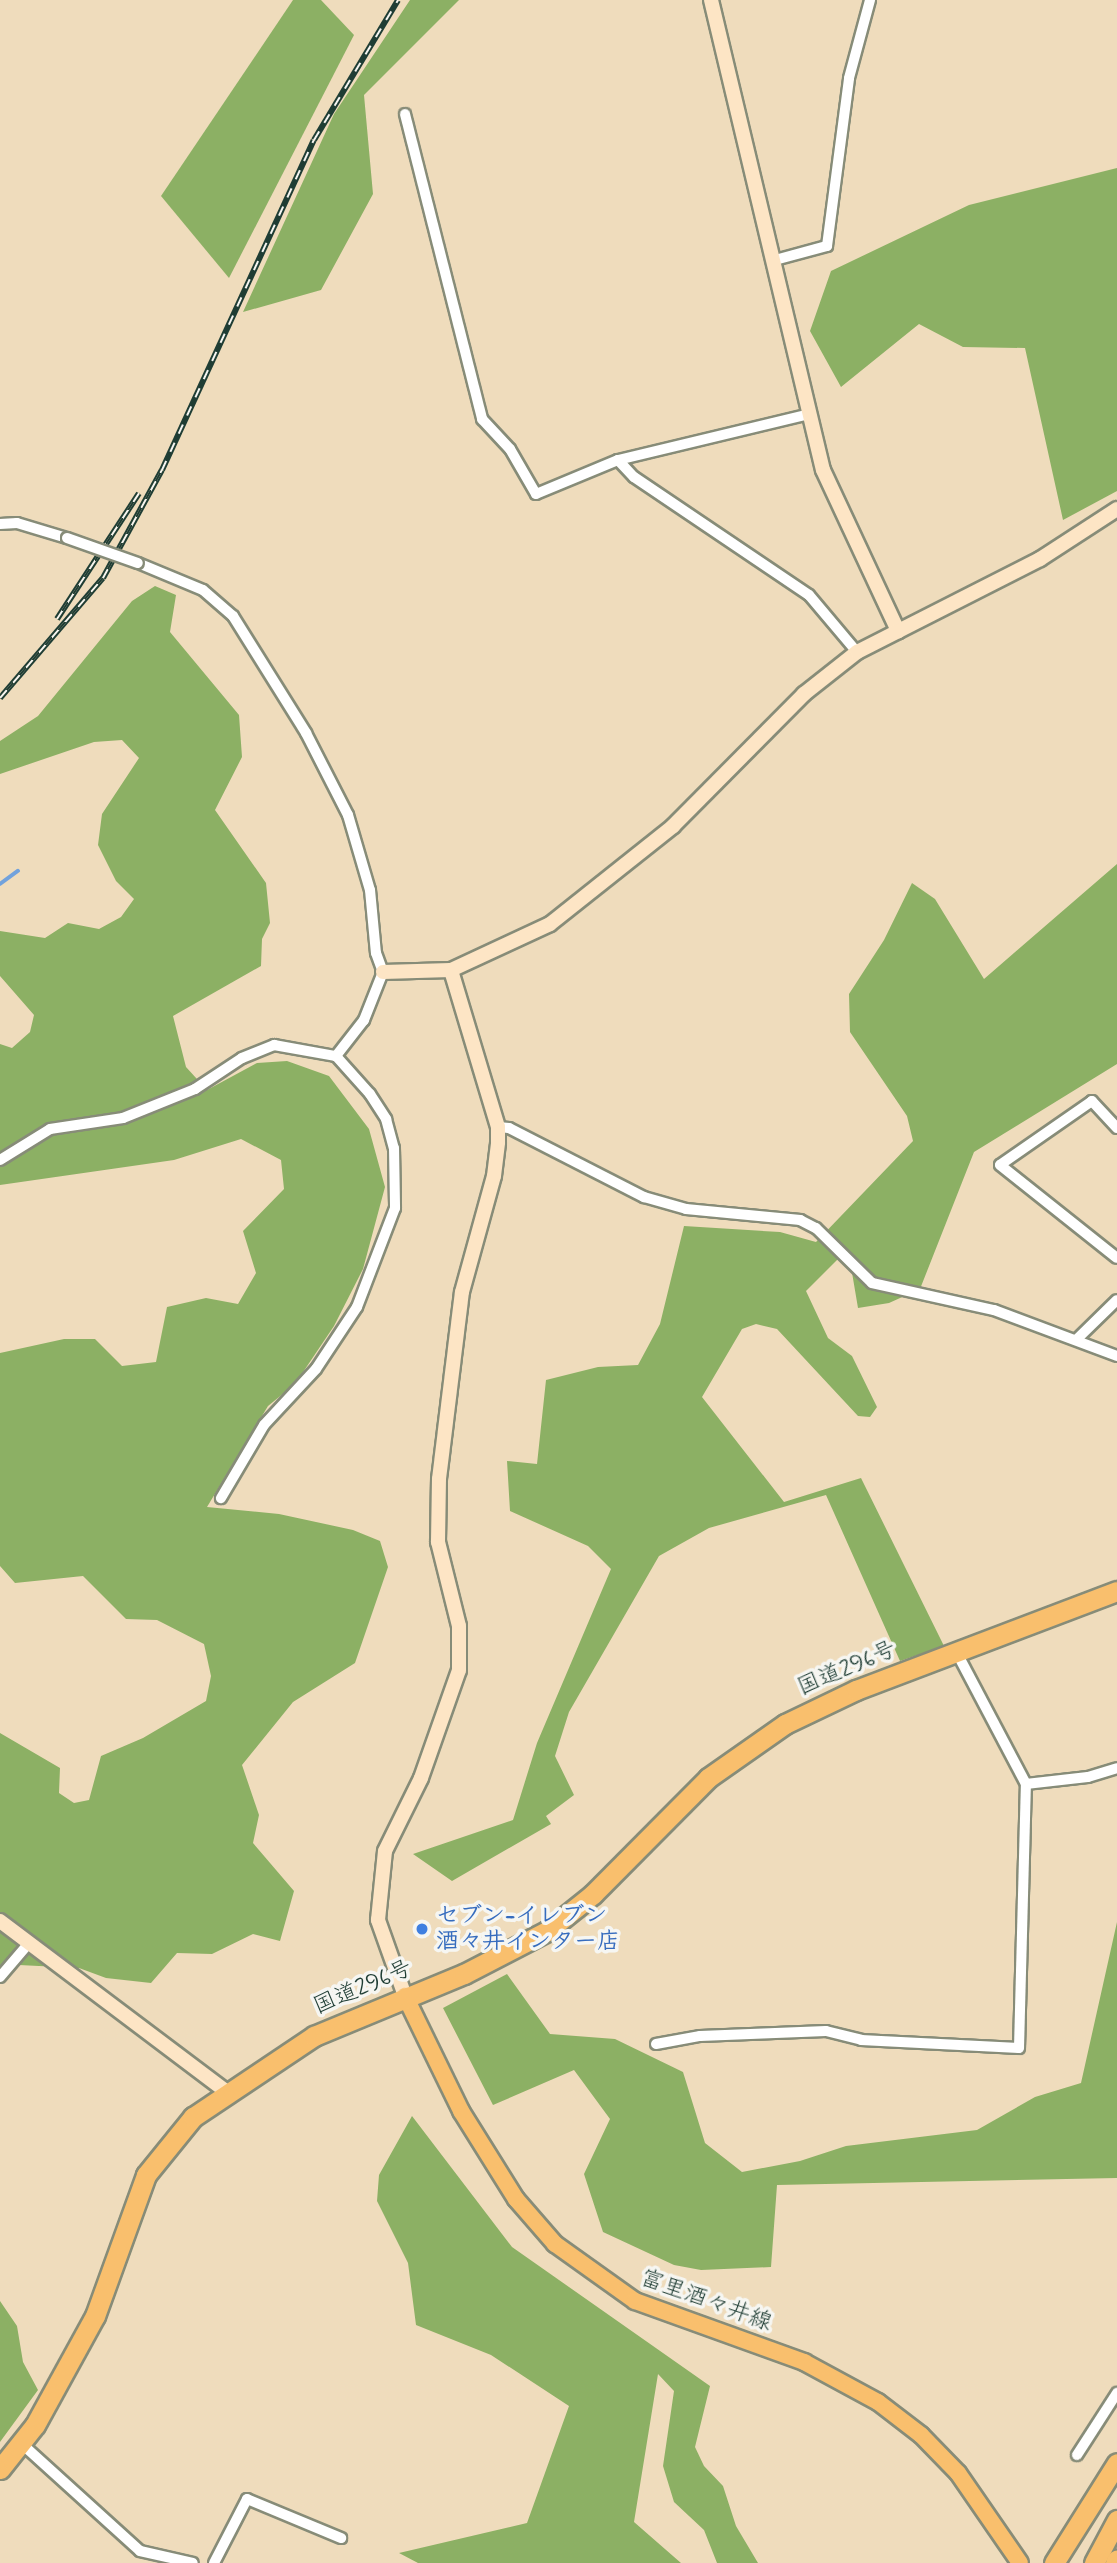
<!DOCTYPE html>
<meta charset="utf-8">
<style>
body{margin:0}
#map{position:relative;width:1117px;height:2563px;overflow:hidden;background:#efdcbc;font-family:Mynerve,"Klee One",sans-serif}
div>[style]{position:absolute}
.forest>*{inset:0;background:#8cb064}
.stream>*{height:3.5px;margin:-1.75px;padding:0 1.75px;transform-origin:1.75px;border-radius:1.75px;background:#72a2dc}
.roads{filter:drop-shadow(2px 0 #878c78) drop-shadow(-2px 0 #878c78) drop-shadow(0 2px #878c78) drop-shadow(0 -2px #878c78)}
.street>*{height:10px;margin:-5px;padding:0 5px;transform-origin:5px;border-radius:5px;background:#fff}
.secondary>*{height:14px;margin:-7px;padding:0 7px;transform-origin:7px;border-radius:7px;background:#fde5c5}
.primary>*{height:16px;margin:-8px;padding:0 8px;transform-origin:8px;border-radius:8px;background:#f9bf6d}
.highway>*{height:19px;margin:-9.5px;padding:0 9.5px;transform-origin:9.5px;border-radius:9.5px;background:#f9bf6d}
.rail>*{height:6px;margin-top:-3px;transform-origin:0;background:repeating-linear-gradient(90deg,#f6f6f2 0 10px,#1f3d34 0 20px);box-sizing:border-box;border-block:2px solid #1f3d34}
.bridges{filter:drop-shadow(2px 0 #878c78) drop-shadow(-2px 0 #878c78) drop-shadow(0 2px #878c78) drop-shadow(0 -2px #878c78)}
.street-bridge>*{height:10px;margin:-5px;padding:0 5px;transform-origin:5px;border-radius:5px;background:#fff}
.dots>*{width:19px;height:19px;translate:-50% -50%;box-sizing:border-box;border:4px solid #f6f6f2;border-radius:50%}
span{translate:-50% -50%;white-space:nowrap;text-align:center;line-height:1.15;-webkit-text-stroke:7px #f6f6f2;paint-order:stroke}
.street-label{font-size:23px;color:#1f3d34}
.shop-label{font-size:23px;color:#366cbe;font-weight:700}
.left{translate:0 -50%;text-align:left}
</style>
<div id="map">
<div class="forest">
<i style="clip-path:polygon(293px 0,321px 0,354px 35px,229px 278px,161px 196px)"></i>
<i style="clip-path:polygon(410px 0,459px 0,364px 95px,373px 194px,321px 290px,243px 312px,334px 114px)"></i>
<i style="clip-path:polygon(1117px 168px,1117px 491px,1063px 520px,1025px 348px,963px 347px,919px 324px,841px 387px,810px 331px,831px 271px,969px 205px)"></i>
<i style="clip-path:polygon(155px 586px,176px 595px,170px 632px,239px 715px,242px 757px,215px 810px,266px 883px,270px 923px,262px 939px,261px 966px,173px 1016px,186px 1067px,207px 1090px,257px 1063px,287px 1061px,329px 1076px,369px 1129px,385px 1187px,363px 1269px,334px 1326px,295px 1384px,268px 1406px,207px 1507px,279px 1514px,353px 1530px,380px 1541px,388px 1567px,355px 1663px,293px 1702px,242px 1765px,259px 1815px,253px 1843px,294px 1891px,280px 1941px,253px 1934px,212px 1954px,177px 1953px,151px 1983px,106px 1978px,79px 1968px,19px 1965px,0 1978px,0 1733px,60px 1768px,59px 1793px,74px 1803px,89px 1800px,101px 1756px,143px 1738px,206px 1701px,211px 1676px,204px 1644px,157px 1620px,126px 1619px,83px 1576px,15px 1583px,0 1566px,0 1353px,64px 1339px,95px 1339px,122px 1366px,156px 1362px,167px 1307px,206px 1298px,238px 1304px,256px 1273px,243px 1231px,284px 1189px,281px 1160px,241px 1139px,174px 1160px,0 1185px,0 1044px,12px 1048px,30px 1032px,34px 1015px,0 976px,0 931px,45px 938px,68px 923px,99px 929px,121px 917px,134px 899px,116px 881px,98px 845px,102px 814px,139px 758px,122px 740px,94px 742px,0 774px,0 741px,38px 716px,132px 601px)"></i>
<i style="clip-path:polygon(1117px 864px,1117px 1064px,974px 1152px,920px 1289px,889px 1303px,858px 1308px,848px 1249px,806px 1291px,828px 1338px,852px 1356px,877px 1407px,870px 1417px,858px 1416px,777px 1329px,756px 1324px,742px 1329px,702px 1397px,784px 1502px,861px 1478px,944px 1646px,900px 1661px,826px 1495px,709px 1528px,659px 1556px,569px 1712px,555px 1756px,574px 1795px,546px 1816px,551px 1824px,452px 1881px,413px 1854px,513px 1820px,537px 1743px,611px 1569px,588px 1546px,510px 1511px,507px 1461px,537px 1464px,546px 1380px,598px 1367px,638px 1365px,660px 1324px,684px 1226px,780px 1232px,816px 1242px,913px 1141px,907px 1116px,850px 1032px,849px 994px,884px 940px,912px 883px,935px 899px,984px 979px)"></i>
<i style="clip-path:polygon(1117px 1922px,1117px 2178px,777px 2185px,771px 2267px,701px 2270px,674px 2265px,603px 2232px,584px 2174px,610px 2119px,574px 2070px,493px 2105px,443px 2008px,507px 1974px,550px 2034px,615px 2039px,683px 2072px,705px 2143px,742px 2172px,800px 2161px,846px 2146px,977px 2130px,1035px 2097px,1081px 2083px)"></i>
<i style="clip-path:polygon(412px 2116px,512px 2247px,710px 2386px,695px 2447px,704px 2466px,723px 2486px,736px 2526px,758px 2563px,717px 2563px,704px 2530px,674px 2502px,663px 2466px,674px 2391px,658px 2374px,634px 2522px,681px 2563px,418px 2563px,399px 2553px,527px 2523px,569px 2406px,491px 2355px,416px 2325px,408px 2263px,377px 2201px,379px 2175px)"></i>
<i style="clip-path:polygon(0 2301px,17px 2326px,23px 2362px,38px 2390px,0 2442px)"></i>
</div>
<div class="stream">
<i style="left:0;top:884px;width:22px;rotate:-36deg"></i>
</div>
<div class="roads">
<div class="street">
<i style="left:405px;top:114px;width:315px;rotate:75.8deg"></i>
<i style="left:482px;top:419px;width:41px;rotate:47deg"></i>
<i style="left:510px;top:449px;width:52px;rotate:60deg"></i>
<i style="left:536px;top:494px;width:89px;rotate:-22.5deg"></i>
<i style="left:618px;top:460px;width:196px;rotate:-13.5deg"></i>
<i style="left:775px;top:260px;width:54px;rotate:-15.1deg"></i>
<i style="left:827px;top:246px;width:169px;rotate:-82.5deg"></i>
<i style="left:849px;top:78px;width:81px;rotate:-74.9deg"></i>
<i style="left:618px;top:460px;width:23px;rotate:47deg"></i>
<i style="left:634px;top:477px;width:211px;rotate:34deg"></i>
<i style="left:809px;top:595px;width:75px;rotate:49.9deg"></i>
<i style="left:0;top:524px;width:17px;rotate:-3deg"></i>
<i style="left:17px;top:523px;width:52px;rotate:16.7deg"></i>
<i style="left:138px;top:563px;width:70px;rotate:22.6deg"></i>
<i style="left:203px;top:590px;width:40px;rotate:41deg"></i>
<i style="left:233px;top:616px;width:138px;rotate:58deg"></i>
<i style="left:306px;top:733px;width:92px;rotate:62.9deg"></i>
<i style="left:348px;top:815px;width:78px;rotate:73.7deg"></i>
<i style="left:370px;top:890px;width:63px;rotate:84.6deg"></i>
<i style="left:376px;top:953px;width:20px;rotate:70deg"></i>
<i style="left:383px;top:972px;width:52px;rotate:111.6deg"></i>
<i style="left:364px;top:1020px;width:46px;rotate:127.9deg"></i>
<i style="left:498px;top:1127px;width:11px;rotate:5deg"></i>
<i style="left:509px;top:1128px;width:152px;rotate:27.1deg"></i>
<i style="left:644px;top:1197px;width:44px;rotate:15.9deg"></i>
<i style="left:686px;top:1209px;width:115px;rotate:5.5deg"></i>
<i style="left:800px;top:1220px;width:18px;rotate:27deg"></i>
<i style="left:816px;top:1228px;width:78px;rotate:44.5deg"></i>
<i style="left:872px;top:1283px;width:125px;rotate:12.5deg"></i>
<i style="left:994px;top:1310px;width:131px;rotate:20.5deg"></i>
<i style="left:1117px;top:1128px;width:37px;rotate:-133deg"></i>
<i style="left:1092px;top:1101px;width:112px;rotate:145.2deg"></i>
<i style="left:1000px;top:1165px;width:149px;rotate:38.5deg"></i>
<i style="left:0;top:1160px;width:59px;rotate:-31.8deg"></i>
<i style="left:50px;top:1129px;width:74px;rotate:-8.6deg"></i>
<i style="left:123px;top:1118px;width:78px;rotate:-21.9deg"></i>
<i style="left:195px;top:1089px;width:56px;rotate:-33.4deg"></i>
<i style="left:242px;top:1058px;width:35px;rotate:-22deg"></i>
<i style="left:274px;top:1045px;width:63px;rotate:10.1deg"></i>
<i style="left:336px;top:1056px;width:51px;rotate:48.2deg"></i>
<i style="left:370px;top:1094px;width:30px;rotate:57deg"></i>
<i style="left:386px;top:1119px;width:30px;rotate:75deg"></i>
<i style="left:394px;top:1148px;width:60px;rotate:89deg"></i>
<i style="left:395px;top:1208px;width:106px;rotate:111deg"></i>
<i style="left:357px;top:1307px;width:74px;rotate:123.5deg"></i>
<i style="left:316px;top:1369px;width:76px;rotate:132.9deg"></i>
<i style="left:264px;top:1425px;width:85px;rotate:120.5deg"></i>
<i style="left:1076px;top:1340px;width:57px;rotate:-44.3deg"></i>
<i style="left:1026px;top:1784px;width:62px;rotate:-6.4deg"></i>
<i style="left:1088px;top:1777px;width:30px;rotate:-17deg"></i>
<i style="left:0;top:1977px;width:45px;rotate:-49.5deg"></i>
<i style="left:656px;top:2044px;width:45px;rotate:-10.3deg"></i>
<i style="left:700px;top:2036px;width:126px;rotate:-2.3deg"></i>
<i style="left:826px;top:2031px;width:36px;rotate:14deg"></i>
<i style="left:861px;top:2040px;width:158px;rotate:2.9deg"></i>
<i style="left:1019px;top:2048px;width:264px;rotate:-88.5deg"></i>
<i style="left:1026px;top:1784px;width:150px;rotate:-117.8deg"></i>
<i style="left:22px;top:2444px;width:159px;rotate:42.2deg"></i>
<i style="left:140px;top:2551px;width:54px;rotate:12.8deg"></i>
<i style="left:1077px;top:2455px;width:74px;rotate:-57.2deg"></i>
<i style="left:214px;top:2563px;width:72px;rotate:-62.7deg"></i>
<i style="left:247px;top:2499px;width:102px;rotate:22.5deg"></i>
</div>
<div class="secondary">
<i style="left:711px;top:0;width:483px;rotate:76.6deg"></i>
<i style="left:823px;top:470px;width:178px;rotate:65deg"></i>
<i style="left:383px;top:972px;width:68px;rotate:-1.7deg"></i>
<i style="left:451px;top:970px;width:109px;rotate:-24.9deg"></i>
<i style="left:550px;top:924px;width:157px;rotate:-38.5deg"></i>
<i style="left:673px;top:826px;width:186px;rotate:-45.2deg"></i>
<i style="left:804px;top:694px;width:68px;rotate:-38.4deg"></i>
<i style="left:857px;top:652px;width:205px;rotate:-26.9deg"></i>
<i style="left:1040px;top:559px;width:92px;rotate:-33deg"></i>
<i style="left:0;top:1921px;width:286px;rotate:37deg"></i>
<i style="left:405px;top:1996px;width:81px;rotate:-109.6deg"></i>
<i style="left:378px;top:1920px;width:69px;rotate:-84.2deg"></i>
<i style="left:385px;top:1851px;width:81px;rotate:-63.7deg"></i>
<i style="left:421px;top:1778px;width:114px;rotate:-70.6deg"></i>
<i style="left:459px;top:1670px;width:44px;rotate:-90deg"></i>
<i style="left:459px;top:1626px;width:87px;rotate:-104deg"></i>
<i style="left:438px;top:1542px;width:63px;rotate:-89.1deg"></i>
<i style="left:439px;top:1479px;width:188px;rotate:-83deg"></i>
<i style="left:462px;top:1292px;width:120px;rotate:-74.6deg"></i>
<i style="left:494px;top:1176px;width:34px;rotate:-83deg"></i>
<i style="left:498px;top:1142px;width:15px;rotate:-90deg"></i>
<i style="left:498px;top:1127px;width:164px;rotate:-106.7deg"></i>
</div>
<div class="primary">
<i style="left:405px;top:1996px;width:128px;rotate:64deg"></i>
<i style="left:461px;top:2111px;width:104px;rotate:58deg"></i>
<i style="left:516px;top:2199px;width:60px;rotate:49.1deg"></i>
<i style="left:555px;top:2244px;width:98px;rotate:35.5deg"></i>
<i style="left:635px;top:2301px;width:180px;rotate:19.8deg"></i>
<i style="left:804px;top:2362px;width:84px;rotate:28.4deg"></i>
<i style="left:878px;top:2402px;width:54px;rotate:37.5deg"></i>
<i style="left:921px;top:2435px;width:53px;rotate:45.8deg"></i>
<i style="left:958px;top:2473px;width:109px;rotate:55.4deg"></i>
</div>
<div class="highway">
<i style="left:0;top:2469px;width:56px;rotate:-51.5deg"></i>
<i style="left:35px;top:2425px;width:124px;rotate:-61.2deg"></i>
<i style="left:95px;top:2316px;width:150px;rotate:-70.1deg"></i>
<i style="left:146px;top:2175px;width:75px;rotate:-51deg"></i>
<i style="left:193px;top:2117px;width:146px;rotate:-33.8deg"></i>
<i style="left:314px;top:2036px;width:162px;rotate:-22.5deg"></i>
<i style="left:464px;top:1974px;width:93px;rotate:-27.4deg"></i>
<i style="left:547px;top:1931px;width:59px;rotate:-38.8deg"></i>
<i style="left:593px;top:1894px;width:163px;rotate:-45.2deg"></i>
<i style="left:708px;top:1778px;width:94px;rotate:-35deg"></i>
<i style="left:785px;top:1724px;width:79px;rotate:-25.6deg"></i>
<i style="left:856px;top:1690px;width:279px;rotate:-20.8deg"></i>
<i style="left:1054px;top:2563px;width:118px;rotate:-57.8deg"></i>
<i style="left:1094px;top:2563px;width:49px;rotate:-61.9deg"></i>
<i style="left:1115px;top:2563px;width:4px;rotate:-63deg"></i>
</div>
</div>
<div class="rail">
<i style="left:57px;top:619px;width:150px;rotate:-56.9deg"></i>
<i style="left:0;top:698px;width:158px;rotate:-49.4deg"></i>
<i style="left:103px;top:578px;width:123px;rotate:-61.4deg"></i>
<i style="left:162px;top:470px;width:363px;rotate:-65.3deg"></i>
<i style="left:314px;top:140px;width:163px;rotate:-59deg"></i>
</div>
<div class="bridges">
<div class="street-bridge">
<i style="left:67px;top:538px;width:75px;rotate:19.4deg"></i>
</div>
</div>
<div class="dots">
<i style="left:422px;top:1929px;background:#3f7fe0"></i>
</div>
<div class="street-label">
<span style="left:847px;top:1669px;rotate:-23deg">国道296号</span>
<span style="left:363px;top:1988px;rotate:-23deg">国道296号</span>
<span style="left:706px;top:2301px;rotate:20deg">富里酒々井線</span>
</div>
<div class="shop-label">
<span class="left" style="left:436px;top:1929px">セブン-イレブン<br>酒々井インター店</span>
</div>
</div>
